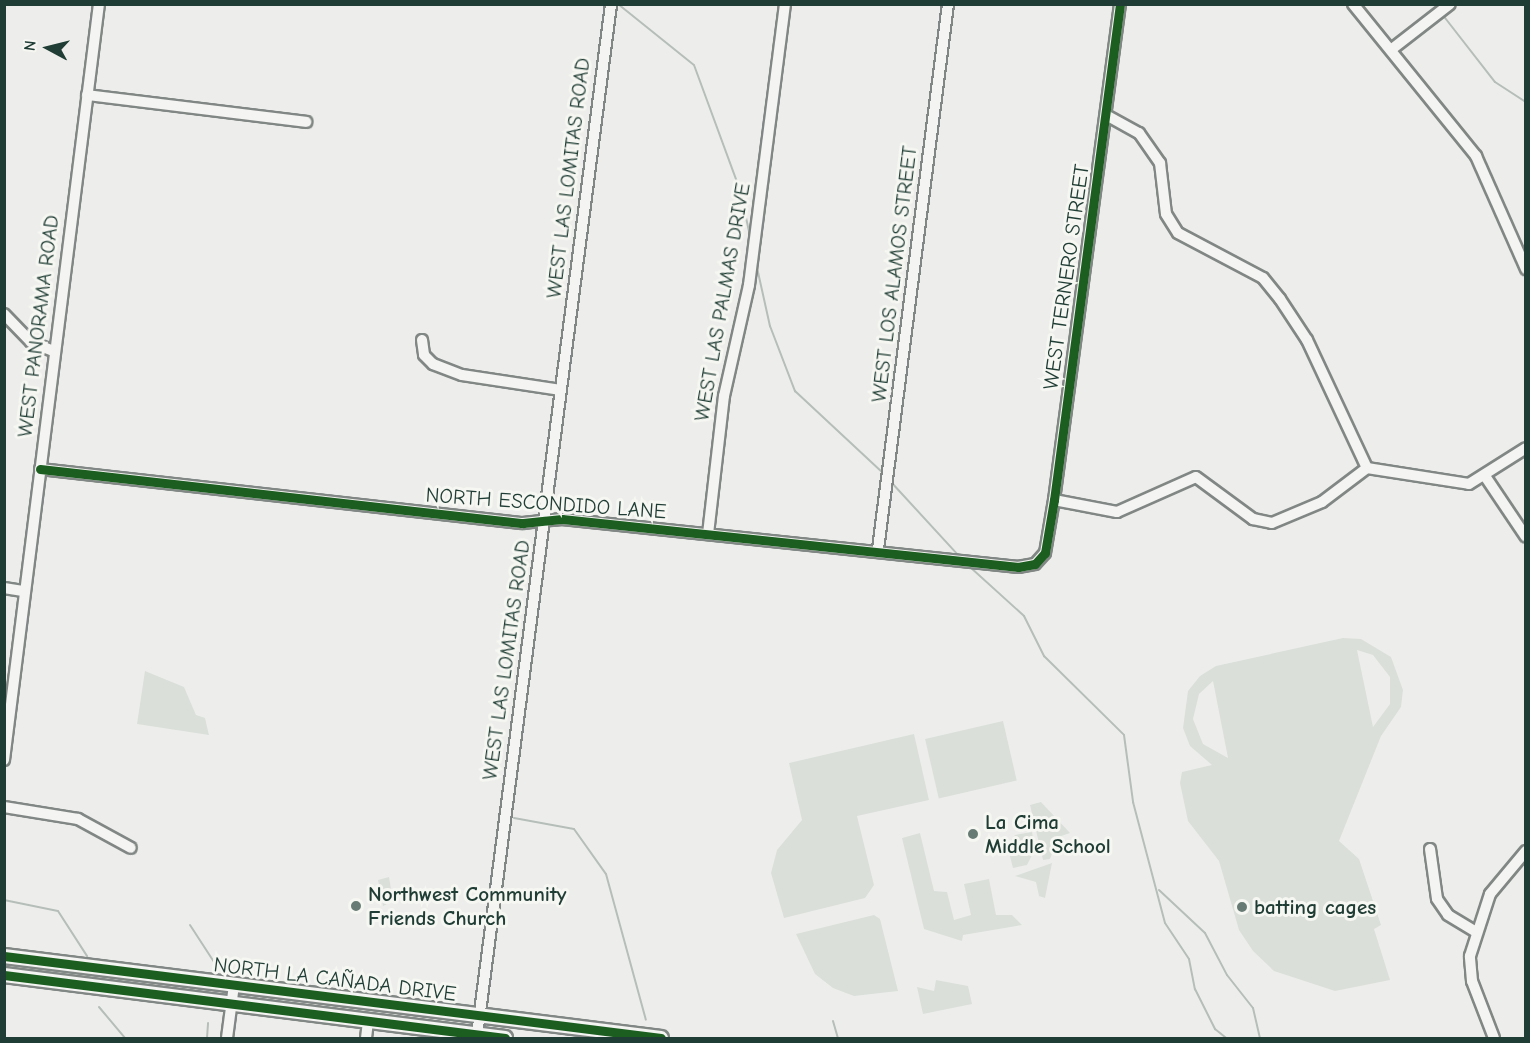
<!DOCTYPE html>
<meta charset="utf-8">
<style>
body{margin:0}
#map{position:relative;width:1530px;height:1043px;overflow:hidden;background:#edeeeb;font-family:"Comic Neue",sans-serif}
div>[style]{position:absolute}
.green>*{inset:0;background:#dadfda;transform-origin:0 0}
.stream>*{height:2px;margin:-1px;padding:0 1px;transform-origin:1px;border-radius:1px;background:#b6beb9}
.roads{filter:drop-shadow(2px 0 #818784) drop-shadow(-2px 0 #818784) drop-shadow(0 2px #818784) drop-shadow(0 -2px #818784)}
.minor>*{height:10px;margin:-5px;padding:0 5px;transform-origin:5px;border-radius:5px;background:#f4f4f2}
.major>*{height:14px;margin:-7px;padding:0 7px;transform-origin:7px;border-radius:7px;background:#f4f4f2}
.cycleway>*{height:9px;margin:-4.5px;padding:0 4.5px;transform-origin:4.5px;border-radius:4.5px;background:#1b5e20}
.dots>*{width:16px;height:16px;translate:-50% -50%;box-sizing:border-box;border:3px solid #f6f6f2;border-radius:50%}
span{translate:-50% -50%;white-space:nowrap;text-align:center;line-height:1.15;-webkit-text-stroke:6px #f6f6f2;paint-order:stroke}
.street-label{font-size:21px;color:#1f3d34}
.poi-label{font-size:21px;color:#1f3d34;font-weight:700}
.left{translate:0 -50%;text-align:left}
.frame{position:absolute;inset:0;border:6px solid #1f3d34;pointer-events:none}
.north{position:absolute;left:18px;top:18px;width:60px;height:60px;-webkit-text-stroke:4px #f6f6f2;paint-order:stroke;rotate:277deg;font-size:16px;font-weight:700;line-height:24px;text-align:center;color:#1f3d34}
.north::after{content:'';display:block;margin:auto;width:21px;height:27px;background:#1f3d34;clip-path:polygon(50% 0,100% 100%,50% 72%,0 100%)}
</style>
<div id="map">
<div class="green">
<i style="clip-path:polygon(evenodd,1343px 638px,1361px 639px,1391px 657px,1403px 690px,1401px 707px,1381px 736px,1339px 841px,1359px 859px,1381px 925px,1374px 929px,1390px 980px,1335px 991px,1274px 971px,1253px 951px,1239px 930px,1219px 861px,1188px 821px,1180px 783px,1182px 772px,1212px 765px,1190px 746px,1183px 728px,1188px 691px,1200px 676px,1216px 666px,1343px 638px,1357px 650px,1373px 655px,1390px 677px,1390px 704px,1373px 727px,1357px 650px,1343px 638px,1213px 681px,1228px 758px,1203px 744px,1193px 719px,1199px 694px,1213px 681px)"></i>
<i style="clip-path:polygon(145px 671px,184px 687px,196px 715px,205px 718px,209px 735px,137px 724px)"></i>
<i style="left:1003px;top:721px;width:61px;height:80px;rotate:77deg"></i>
<i style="clip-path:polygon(914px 734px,929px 800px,857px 816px,874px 885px,865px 898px,784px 918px,771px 873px,777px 850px,802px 820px,789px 763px)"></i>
<i style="clip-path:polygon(1041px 802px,1070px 833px,1058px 837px,1050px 859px,1043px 860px,1030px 805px)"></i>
<i style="clip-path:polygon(1032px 832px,1035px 849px,1027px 865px,1013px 868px,1007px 845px,1015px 835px)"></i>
<i style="clip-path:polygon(920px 833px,934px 891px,947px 892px,954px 920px,971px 915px,964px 884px,989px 879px,996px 915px,1012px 915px,1022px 925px,963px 935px,962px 941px,924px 929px,902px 838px)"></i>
<i style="clip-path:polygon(1052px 863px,1045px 898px,1039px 896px,1036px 882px,1015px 876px)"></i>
<i style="clip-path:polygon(389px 877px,393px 901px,383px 906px,378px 880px)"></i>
<i style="clip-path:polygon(874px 915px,880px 919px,898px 991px,854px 996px,833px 988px,815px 974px,796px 934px)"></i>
<i style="clip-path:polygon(936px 980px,968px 986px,972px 1004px,923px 1014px,917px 987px,934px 991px)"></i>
</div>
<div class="stream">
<i style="left:618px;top:4px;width:97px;rotate:38.8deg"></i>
<i style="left:694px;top:65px;width:133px;rotate:69.8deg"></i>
<i style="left:740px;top:190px;width:47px;rotate:77.7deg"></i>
<i style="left:1442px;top:14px;width:86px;rotate:52.1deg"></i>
<i style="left:1495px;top:82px;width:37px;rotate:33deg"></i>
<i style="left:756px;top:263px;width:65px;rotate:77.5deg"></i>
<i style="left:770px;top:326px;width:70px;rotate:69deg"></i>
<i style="left:795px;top:391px;width:120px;rotate:43deg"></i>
<i style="left:891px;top:482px;width:102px;rotate:47.4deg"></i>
<i style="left:970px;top:567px;width:73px;rotate:42.2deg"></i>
<i style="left:1024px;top:616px;width:45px;rotate:63.4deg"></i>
<i style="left:1044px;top:656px;width:112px;rotate:44.6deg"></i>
<i style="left:1124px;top:735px;width:68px;rotate:82.3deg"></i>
<i style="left:1133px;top:802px;width:125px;rotate:75.2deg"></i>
<i style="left:1165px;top:923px;width:43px;rotate:56.3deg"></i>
<i style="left:1189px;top:959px;width:31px;rotate:79deg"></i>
<i style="left:1195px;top:989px;width:45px;rotate:63.4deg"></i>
<i style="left:1215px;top:1029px;width:14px;rotate:39deg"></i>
<i style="left:514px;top:818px;width:61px;rotate:10.4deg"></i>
<i style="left:574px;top:829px;width:55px;rotate:54.6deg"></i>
<i style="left:606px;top:874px;width:151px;rotate:74.7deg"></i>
<i style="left:1159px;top:890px;width:63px;rotate:43.1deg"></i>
<i style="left:1205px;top:933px;width:47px;rotate:62.4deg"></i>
<i style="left:1227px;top:975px;width:42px;rotate:51.8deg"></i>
<i style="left:1253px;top:1008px;width:31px;rotate:77deg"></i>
<i style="left:4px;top:900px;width:55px;rotate:11.5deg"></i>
<i style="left:58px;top:911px;width:54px;rotate:57.2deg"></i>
<i style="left:190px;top:925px;width:48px;rotate:57deg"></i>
<i style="left:99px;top:1007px;width:40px;rotate:50deg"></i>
<i style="left:833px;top:1021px;width:18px;rotate:74deg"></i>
<i style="left:207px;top:1038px;width:15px;rotate:-86deg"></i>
</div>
<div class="roads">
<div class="minor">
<i style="left:1353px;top:4px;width:196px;rotate:51deg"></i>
<i style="left:1476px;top:156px;width:124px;rotate:66.1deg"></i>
<i style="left:1392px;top:49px;width:73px;rotate:-37.8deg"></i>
<i style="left:87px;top:95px;width:221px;rotate:7deg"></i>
<i style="left:1106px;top:115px;width:38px;rotate:29deg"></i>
<i style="left:1139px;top:133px;width:37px;rotate:55deg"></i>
<i style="left:1160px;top:163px;width:51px;rotate:83.3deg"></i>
<i style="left:1166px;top:214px;width:22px;rotate:58deg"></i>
<i style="left:1178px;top:233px;width:96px;rotate:27.9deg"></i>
<i style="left:1263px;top:278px;width:27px;rotate:51deg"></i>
<i style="left:1280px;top:299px;width:49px;rotate:56.6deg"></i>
<i style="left:1307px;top:340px;width:141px;rotate:64.9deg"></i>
<i style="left:4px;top:314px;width:39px;rotate:46deg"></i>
<i style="left:31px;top:342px;width:24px;rotate:22deg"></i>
<i style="left:422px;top:340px;width:15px;rotate:82deg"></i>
<i style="left:424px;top:355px;width:13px;rotate:45deg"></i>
<i style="left:433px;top:364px;width:31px;rotate:21deg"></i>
<i style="left:462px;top:375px;width:100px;rotate:8.6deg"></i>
<i style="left:40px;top:469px;width:486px;rotate:6.4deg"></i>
<i style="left:523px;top:523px;width:39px;rotate:-6deg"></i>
<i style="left:562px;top:519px;width:459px;rotate:6deg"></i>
<i style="left:1018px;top:567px;width:17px;rotate:-10deg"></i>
<i style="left:1035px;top:564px;width:15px;rotate:-48deg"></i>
<i style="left:1045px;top:553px;width:54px;rotate:-80.4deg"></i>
<i style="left:1054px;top:500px;width:500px;rotate:-82.42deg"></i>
<i style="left:1485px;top:476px;width:73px;rotate:56.1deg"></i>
<i style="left:1054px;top:500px;width:64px;rotate:10.8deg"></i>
<i style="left:1117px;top:512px;width:86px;rotate:-23.9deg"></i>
<i style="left:1196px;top:477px;width:71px;rotate:36.4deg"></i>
<i style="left:1253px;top:519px;width:19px;rotate:12deg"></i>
<i style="left:1272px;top:523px;width:54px;rotate:-22.8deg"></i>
<i style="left:1322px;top:502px;width:56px;rotate:-37.1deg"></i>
<i style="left:1367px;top:468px;width:103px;rotate:8.9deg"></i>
<i style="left:1469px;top:484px;width:67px;rotate:-32.3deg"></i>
<i style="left:708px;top:534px;width:139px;rotate:-83.4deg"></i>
<i style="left:724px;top:396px;width:114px;rotate:-77.3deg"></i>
<i style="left:749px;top:285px;width:283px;rotate:-82.7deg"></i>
<i style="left:878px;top:549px;width:549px;rotate:-82.68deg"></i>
<i style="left:4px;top:588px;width:19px;rotate:9deg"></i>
<i style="left:4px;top:760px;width:762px;rotate:-82.84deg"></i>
<i style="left:4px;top:807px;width:75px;rotate:9.2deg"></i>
<i style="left:78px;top:819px;width:60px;rotate:28.7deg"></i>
<i style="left:1430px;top:849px;width:50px;rotate:82deg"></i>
<i style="left:1437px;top:899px;width:19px;rotate:55deg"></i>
<i style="left:1448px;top:915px;width:31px;rotate:31deg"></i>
<i style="left:477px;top:1035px;width:1040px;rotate:-82.59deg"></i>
<i style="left:227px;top:1038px;width:53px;rotate:-82.5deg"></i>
<i style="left:366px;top:1038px;width:16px;rotate:-83deg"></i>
<i style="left:1494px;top:1038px;width:61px;rotate:-111.1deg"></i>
<i style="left:1472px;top:981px;width:25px;rotate:-95deg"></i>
<i style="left:1470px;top:956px;width:65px;rotate:-72.1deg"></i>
<i style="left:1490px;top:894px;width:56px;rotate:-50.1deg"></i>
</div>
<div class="major">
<i style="left:4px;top:956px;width:662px;rotate:7.11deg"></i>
<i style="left:4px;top:975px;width:505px;rotate:7.17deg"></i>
</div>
</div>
<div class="cycleway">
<i style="left:40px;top:469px;width:486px;rotate:6.4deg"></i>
<i style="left:523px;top:523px;width:39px;rotate:-6deg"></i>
<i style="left:562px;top:519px;width:459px;rotate:6deg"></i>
<i style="left:1018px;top:567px;width:17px;rotate:-10deg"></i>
<i style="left:1035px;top:564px;width:15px;rotate:-48deg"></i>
<i style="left:1045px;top:553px;width:54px;rotate:-80.4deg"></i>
<i style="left:1054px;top:500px;width:500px;rotate:-82.42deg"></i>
<i style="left:4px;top:956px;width:662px;rotate:7.11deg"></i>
<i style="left:4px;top:975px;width:505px;rotate:7.17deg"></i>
</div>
<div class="dots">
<i style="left:973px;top:834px;background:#677b74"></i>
<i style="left:356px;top:906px;background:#677b74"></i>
<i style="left:1242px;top:907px;background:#677b74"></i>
</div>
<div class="street-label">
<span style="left:568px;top:178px;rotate:-83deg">WEST LAS LOMITAS ROAD</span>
<span style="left:894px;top:274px;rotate:-83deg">WEST LOS ALAMOS STREET</span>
<span style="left:1066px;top:277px;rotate:-82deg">WEST TERNERO STREET</span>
<span style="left:722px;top:302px;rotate:-80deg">WEST LAS PALMAS DRIVE</span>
<span style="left:38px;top:326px;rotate:-83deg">WEST PANORAMA ROAD</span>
<span style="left:546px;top:503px;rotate:4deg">NORTH ESCONDIDO LANE</span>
<span style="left:506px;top:660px;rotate:-82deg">WEST LAS LOMITAS ROAD</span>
<span style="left:335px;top:979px;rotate:7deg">NORTH LA CAÑADA DRIVE</span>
</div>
<div class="poi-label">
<span class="left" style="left:985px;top:834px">La Cima<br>Middle School</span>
<span class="left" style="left:368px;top:906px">Northwest Community<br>Friends Church</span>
<span class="left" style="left:1254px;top:907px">batting cages</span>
</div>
<div class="frame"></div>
<div class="north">N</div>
</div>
